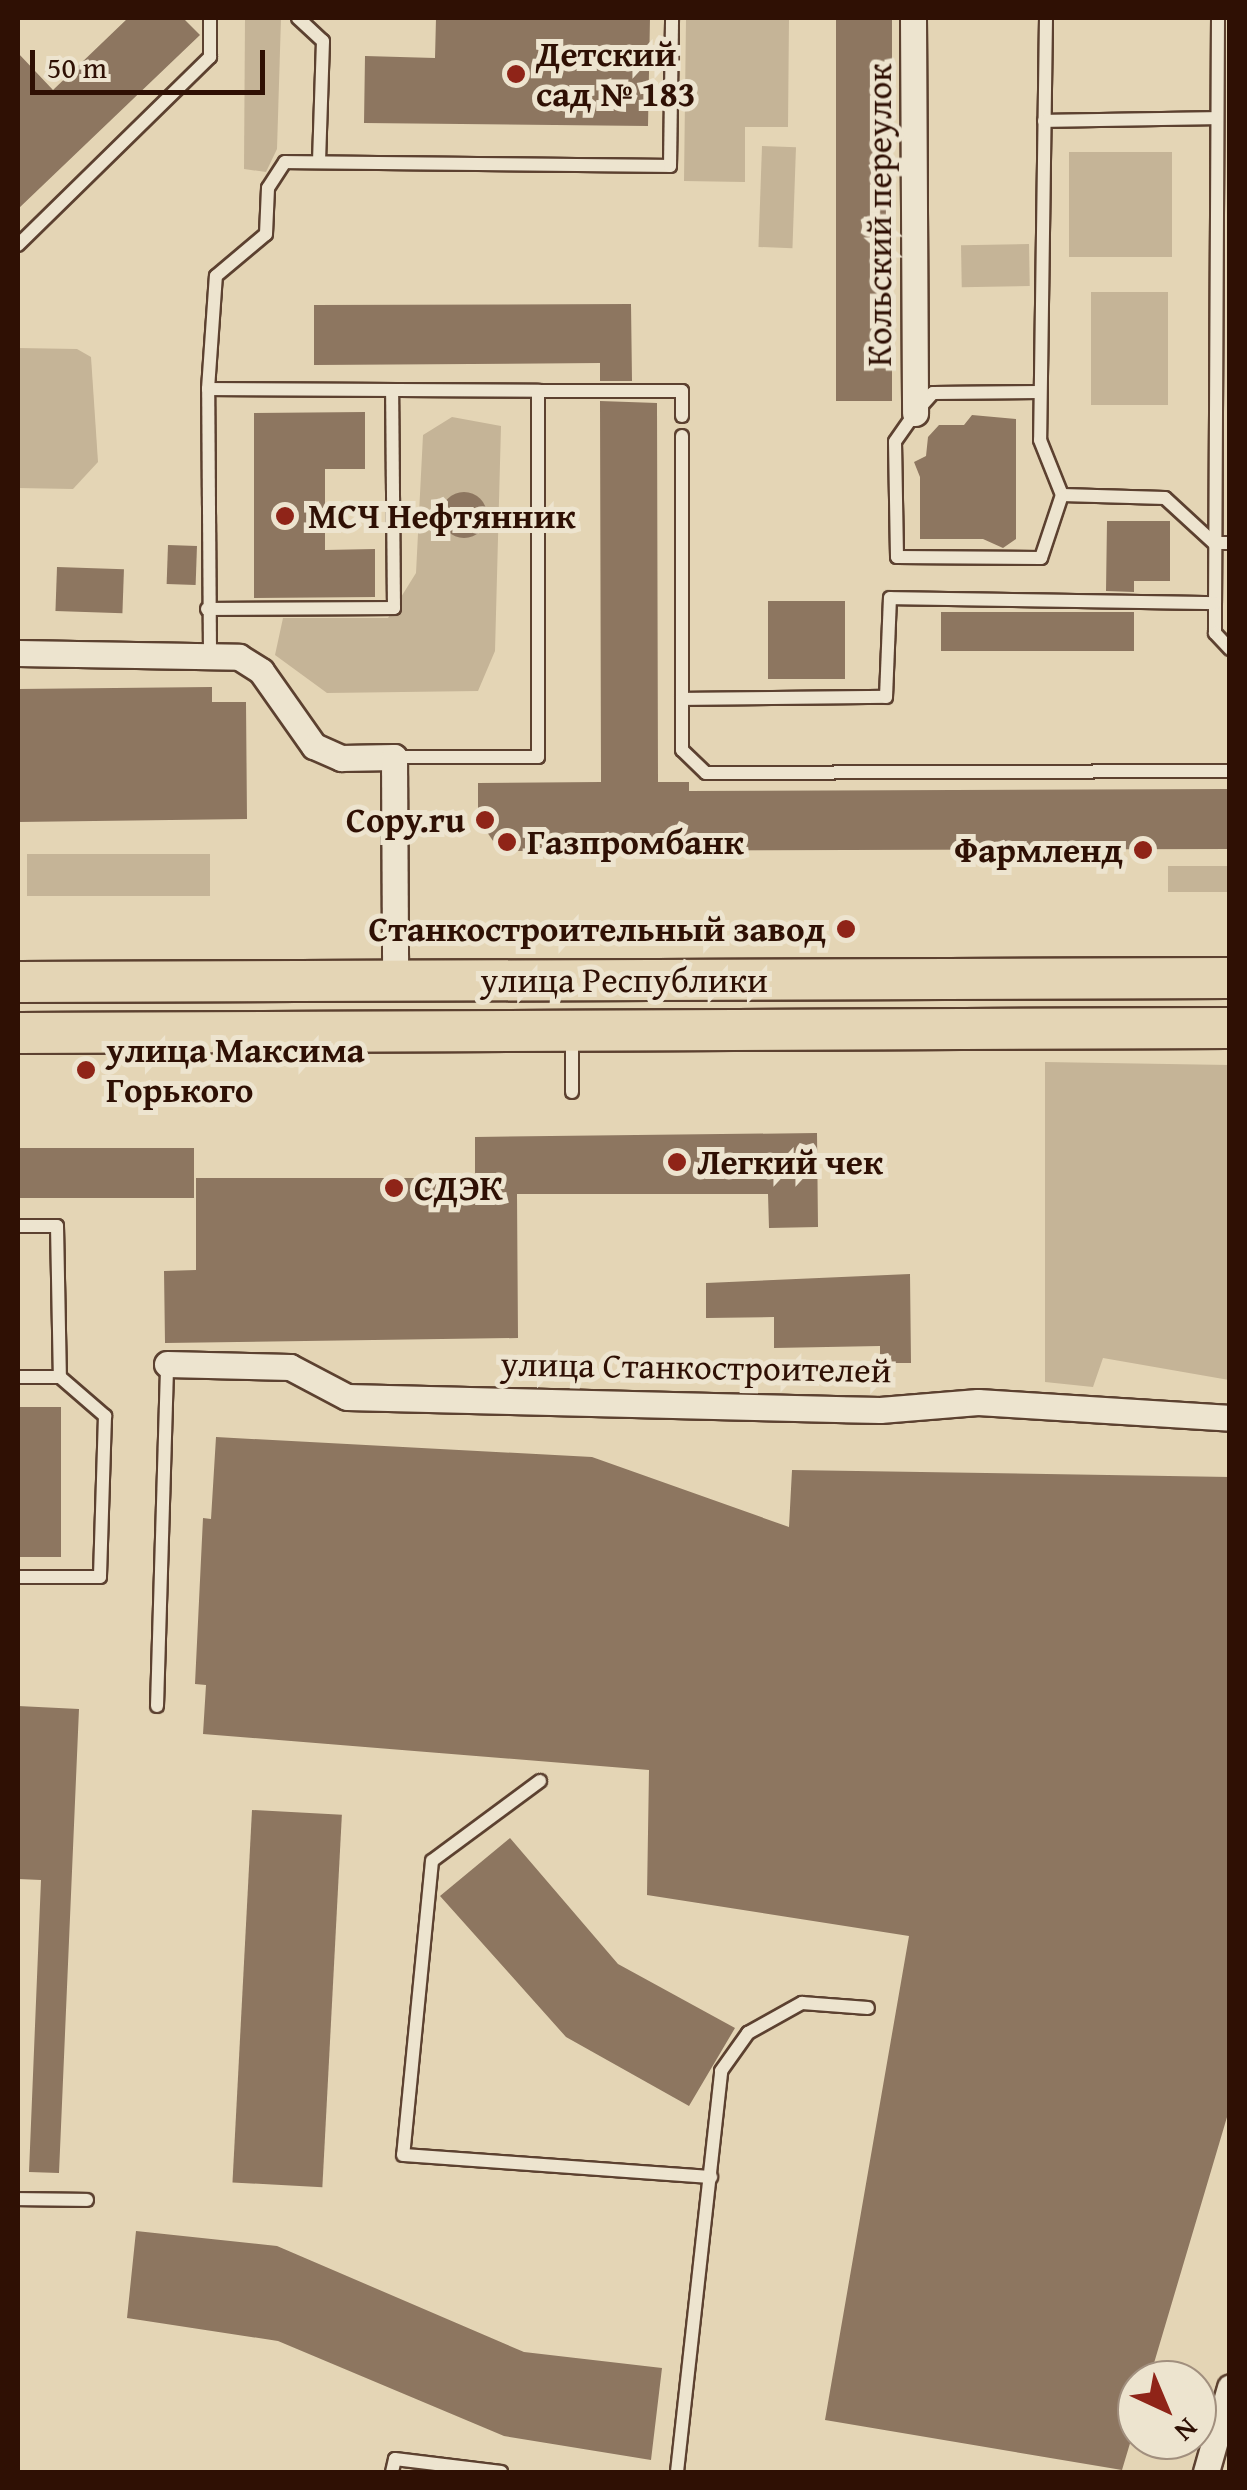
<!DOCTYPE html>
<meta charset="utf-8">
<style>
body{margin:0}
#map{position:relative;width:1247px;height:2490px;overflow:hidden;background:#e4d5b5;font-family:"Gentium Book Plus",serif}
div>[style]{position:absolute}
.green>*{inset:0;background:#c5b497;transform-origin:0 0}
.building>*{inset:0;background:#8d7660;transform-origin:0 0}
.round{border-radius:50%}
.roads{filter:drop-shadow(2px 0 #5c4130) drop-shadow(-2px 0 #5c4130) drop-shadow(0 2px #5c4130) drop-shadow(0 -2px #5c4130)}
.service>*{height:12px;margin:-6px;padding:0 6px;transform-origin:6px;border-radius:6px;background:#ede4cf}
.minor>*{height:25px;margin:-12.5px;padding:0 12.5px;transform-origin:12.5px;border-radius:12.5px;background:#ede4cf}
.primary>*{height:40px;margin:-20px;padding:0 20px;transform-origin:20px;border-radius:20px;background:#e4d5b5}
.dots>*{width:28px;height:28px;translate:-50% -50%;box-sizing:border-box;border:5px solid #ede4cf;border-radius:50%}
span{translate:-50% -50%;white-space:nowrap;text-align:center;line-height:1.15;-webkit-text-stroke:10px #ede4cf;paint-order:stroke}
.poi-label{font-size:35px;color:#2f1004;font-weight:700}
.left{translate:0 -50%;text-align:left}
.right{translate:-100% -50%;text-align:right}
.street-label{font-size:35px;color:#2f1004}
.frame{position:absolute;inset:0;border:20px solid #2f1004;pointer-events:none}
.north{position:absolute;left:1117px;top:2360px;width:100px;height:100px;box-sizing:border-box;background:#ede4cf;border:2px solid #a18f7e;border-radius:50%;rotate:136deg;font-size:28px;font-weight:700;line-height:40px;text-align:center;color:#2f1004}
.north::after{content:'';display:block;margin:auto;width:35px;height:45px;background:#8f2418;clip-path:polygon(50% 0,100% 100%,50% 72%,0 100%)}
.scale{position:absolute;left:30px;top:50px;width:235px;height:45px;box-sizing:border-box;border:5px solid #2f1004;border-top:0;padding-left:12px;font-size:30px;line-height:35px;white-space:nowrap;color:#2f1004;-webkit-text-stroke:8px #ede4cf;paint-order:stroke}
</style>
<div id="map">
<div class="green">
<i style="clip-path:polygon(245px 18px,281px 18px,277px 149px,266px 172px,244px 169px)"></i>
<i style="clip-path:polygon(686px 18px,789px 18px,788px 127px,745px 127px,745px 182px,684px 181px)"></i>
<i style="left:762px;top:146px;width:34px;height:101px;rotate:2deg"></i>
<i style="left:1069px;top:152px;width:103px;height:105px"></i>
<i style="left:1029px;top:244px;width:42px;height:68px;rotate:89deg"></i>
<i style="left:1091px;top:292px;width:77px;height:113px"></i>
<i style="clip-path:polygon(18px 348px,77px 349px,91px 357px,98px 462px,73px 489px,18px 488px)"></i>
<i style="clip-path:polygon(452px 417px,501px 426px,495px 651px,478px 691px,327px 693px,275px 655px,283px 618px,388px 618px,416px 573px,423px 435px)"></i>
<i style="left:210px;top:854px;width:42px;height:183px;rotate:90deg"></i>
<i style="left:1229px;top:866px;width:26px;height:61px;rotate:90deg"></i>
<i style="clip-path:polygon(1045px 1062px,1229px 1065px,1229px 1380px,1103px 1358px,1093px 1387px,1045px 1382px)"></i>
</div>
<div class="building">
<i style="clip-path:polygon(128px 18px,183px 18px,200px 35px,18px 209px,18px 53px,53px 90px)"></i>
<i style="clip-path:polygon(436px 18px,650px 18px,648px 126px,364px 123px,365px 56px,435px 58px)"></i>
<i style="left:836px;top:18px;width:56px;height:383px"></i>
<i style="clip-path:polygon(631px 304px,632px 381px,600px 381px,600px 363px,314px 365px,314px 305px)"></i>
<i style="clip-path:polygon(600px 401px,657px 403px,658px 782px,689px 782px,689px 791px,1230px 789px,1230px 849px,500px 851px,478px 819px,478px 783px,601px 782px)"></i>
<i style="clip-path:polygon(365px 412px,365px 469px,325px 469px,325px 550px,375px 549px,375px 597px,254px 598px,254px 413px)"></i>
<i style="clip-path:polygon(972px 415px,1016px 419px,1016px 539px,1003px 548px,983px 539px,920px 539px,920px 477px,914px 462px,926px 456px,928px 437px,939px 425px,964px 425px)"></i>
<i class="round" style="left:441px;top:492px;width:46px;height:46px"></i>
<i style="clip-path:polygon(1107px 521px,1170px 521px,1170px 581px,1134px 581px,1134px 592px,1106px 591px)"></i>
<i style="left:168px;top:545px;width:29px;height:39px;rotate:2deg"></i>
<i style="left:57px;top:567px;width:67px;height:44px;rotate:2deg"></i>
<i style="left:845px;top:601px;width:78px;height:77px;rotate:90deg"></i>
<i style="left:941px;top:612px;width:193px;height:39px"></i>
<i style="clip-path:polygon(212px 687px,212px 702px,246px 702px,247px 819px,18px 822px,18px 689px)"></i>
<i style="clip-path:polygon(817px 1133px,818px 1227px,769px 1228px,768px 1194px,517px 1194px,518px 1338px,165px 1343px,164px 1271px,196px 1270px,196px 1178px,475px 1178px,475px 1137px)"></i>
<i style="left:18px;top:1148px;width:176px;height:50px"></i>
<i style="clip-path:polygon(910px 1274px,911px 1363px,880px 1363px,880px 1346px,774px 1348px,774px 1317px,706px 1318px,706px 1283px)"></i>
<i style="left:61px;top:1407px;width:150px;height:43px;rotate:90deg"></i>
<i style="clip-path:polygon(216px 1437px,592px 1457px,789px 1527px,792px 1470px,1230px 1477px,1230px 2107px,1149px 2380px,1137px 2380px,1137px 2420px,1122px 2470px,825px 2420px,909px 1936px,647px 1895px,649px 1770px,203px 1734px,206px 1685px,195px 1684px,203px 1518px,211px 1519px)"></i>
<i style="clip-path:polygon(18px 1706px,79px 1709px,59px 2173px,29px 2172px,41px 1880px,18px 1879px)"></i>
<i style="left:252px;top:1810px;width:90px;height:373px;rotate:3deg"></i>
<i style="clip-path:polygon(510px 1838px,618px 1964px,735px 2028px,689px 2106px,566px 2037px,440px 1896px)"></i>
<i style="clip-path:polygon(136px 2231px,277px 2246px,524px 2352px,662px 2368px,651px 2460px,504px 2436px,278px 2341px,127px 2318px)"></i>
</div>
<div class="roads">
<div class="service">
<i style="left:298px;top:18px;width:34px;rotate:43deg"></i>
<i style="left:323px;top:41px;width:120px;rotate:91.9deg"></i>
<i style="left:1046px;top:18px;width:422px;rotate:90.8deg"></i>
<i style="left:1040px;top:440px;width:59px;rotate:68.2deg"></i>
<i style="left:1062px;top:495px;width:103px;rotate:1.7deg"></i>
<i style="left:1165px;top:498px;width:67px;rotate:42.6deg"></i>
<i style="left:1214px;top:543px;width:16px"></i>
<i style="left:1218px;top:18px;width:585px;rotate:90.29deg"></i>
<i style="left:1215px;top:603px;width:30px;rotate:90deg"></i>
<i style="left:1215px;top:633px;width:22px;rotate:47deg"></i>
<i style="left:1044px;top:121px;width:173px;rotate:-1deg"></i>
<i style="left:18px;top:245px;width:269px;rotate:-44.4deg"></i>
<i style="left:210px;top:57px;width:39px;rotate:-90deg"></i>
<i style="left:208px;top:389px;width:113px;rotate:-86deg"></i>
<i style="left:216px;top:276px;width:65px;rotate:-40deg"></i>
<i style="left:266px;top:234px;width:46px;rotate:-87.5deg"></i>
<i style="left:268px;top:188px;width:31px;rotate:-57deg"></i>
<i style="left:285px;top:162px;width:385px;rotate:0.6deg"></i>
<i style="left:670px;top:166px;width:148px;rotate:-89.2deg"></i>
<i style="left:1039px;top:392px;width:106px;rotate:179.5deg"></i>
<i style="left:933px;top:393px;width:27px;rotate:132deg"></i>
<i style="left:915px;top:413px;width:35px;rotate:125deg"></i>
<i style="left:895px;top:442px;width:115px;rotate:89deg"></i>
<i style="left:897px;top:557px;width:144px;rotate:0.4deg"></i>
<i style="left:1041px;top:558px;width:66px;rotate:-71.6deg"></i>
<i style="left:682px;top:436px;width:314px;rotate:90deg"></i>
<i style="left:682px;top:750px;width:33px;rotate:44deg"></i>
<i style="left:706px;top:773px;width:524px;rotate:-0.22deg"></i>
<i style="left:207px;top:609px;width:187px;rotate:-0.3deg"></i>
<i style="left:394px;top:608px;width:218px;rotate:-90.5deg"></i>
<i style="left:210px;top:652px;width:263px;rotate:-90.4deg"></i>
<i style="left:208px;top:389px;width:330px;rotate:0.3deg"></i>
<i style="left:682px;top:699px;width:204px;rotate:-0.6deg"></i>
<i style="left:886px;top:697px;width:99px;rotate:-87.7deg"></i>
<i style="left:890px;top:598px;width:325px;rotate:0.9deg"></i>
<i style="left:394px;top:757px;width:144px"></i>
<i style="left:538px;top:757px;width:366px;rotate:-90deg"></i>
<i style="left:538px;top:391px;width:144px"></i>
<i style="left:682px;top:391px;width:25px;rotate:90deg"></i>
<i style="left:572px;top:1035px;width:57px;rotate:90deg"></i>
<i style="left:18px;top:1226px;width:39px"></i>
<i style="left:57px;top:1226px;width:151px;rotate:88.9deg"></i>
<i style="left:60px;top:1377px;width:60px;rotate:40.9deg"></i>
<i style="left:105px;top:1416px;width:161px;rotate:91.8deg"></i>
<i style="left:100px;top:1577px;width:82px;rotate:180deg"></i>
<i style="left:18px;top:1377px;width:42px"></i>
<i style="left:157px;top:1706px;width:342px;rotate:-88.3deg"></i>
<i style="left:540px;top:1781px;width:134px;rotate:143.5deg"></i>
<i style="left:432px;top:1861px;width:295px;rotate:95.6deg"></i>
<i style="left:403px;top:2155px;width:309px;rotate:4.1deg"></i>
<i style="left:18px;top:2199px;width:69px;rotate:0.8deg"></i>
<i style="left:392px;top:2472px;width:13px;rotate:-77deg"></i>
<i style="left:395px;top:2459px;width:107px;rotate:7deg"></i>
<i style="left:677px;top:2472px;width:403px;rotate:-83.7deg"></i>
<i style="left:721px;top:2071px;width:47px;rotate:-54.6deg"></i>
<i style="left:748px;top:2033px;width:62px;rotate:-29.1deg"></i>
<i style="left:802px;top:2003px;width:66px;rotate:4.3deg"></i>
</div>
<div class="minor">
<i style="left:913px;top:18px;width:395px;rotate:89.7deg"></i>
<i style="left:18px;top:653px;width:221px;rotate:1deg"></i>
<i style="left:239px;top:657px;width:26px;rotate:32deg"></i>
<i style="left:261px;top:671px;width:92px;rotate:54.8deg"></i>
<i style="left:314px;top:746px;width:30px;rotate:24deg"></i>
<i style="left:341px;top:758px;width:53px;rotate:-1.1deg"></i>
<i style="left:394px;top:757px;width:224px;rotate:89.7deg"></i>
<i style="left:167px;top:1364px;width:123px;rotate:1.4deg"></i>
<i style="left:290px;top:1367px;width:64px;rotate:27.8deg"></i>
<i style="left:347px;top:1397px;width:533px;rotate:1.4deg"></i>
<i style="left:880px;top:1410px;width:98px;rotate:-4.7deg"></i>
<i style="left:978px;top:1402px;width:253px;rotate:3.6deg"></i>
<i style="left:1206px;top:2472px;width:88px;rotate:-74.2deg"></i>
</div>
<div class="primary">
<i style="left:18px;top:982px;width:1212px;rotate:-0.19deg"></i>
<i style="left:18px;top:1033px;width:1212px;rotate:-0.24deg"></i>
</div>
</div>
<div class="dots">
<i style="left:516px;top:74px;background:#8f2418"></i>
<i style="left:285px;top:516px;background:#8f2418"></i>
<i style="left:485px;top:820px;background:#8f2418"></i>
<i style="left:507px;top:842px;background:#8f2418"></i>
<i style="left:1143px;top:850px;background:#8f2418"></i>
<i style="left:846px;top:929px;background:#8f2418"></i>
<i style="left:86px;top:1070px;background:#8f2418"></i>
<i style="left:677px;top:1162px;background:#8f2418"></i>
<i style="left:394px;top:1188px;background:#8f2418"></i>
</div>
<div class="poi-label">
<span class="left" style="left:536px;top:74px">Детский<br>сад № 183</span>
<span class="left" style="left:308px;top:516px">МСЧ Нефтянник</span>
<span class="right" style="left:465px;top:820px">Copy.ru</span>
<span class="left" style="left:527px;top:842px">Газпромбанк</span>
<span class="right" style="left:1123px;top:850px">Фармленд</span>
<span class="right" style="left:826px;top:929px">Станкостроительный завод</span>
<span class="left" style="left:106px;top:1070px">улица Максима<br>Горького</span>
<span class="left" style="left:697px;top:1162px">Легкий чек</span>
<span class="left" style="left:414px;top:1188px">СДЭК</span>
</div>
<div class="street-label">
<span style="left:879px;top:215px;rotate:-90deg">Кольский переулок</span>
<span style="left:624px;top:980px">улица Республики</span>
<span style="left:696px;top:1367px;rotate:1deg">улица Станкостроителей</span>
</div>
<div class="frame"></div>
<div class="north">N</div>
<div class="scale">50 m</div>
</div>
